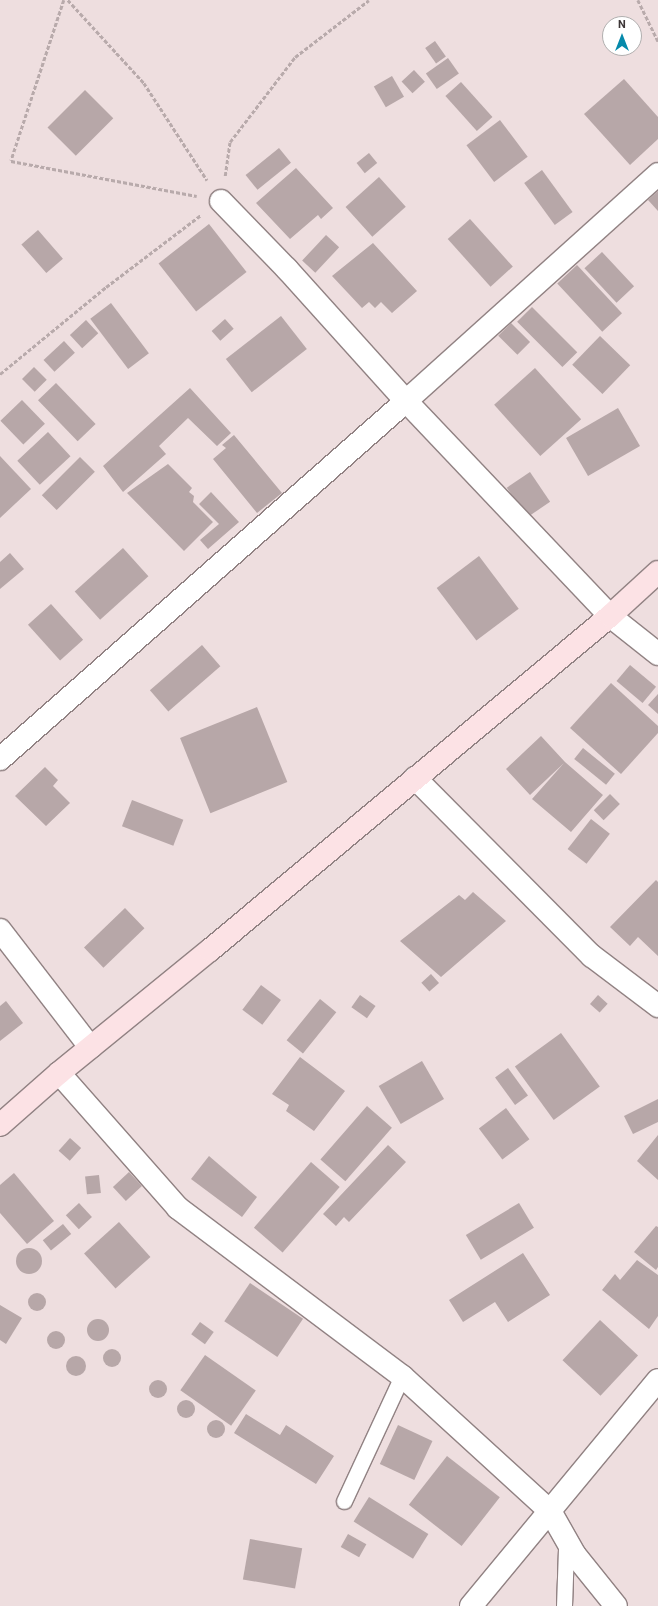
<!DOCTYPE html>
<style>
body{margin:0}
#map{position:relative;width:658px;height:1606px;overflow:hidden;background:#eededf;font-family:Roboto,sans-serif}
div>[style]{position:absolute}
.building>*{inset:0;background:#b7a7a8;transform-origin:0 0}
.round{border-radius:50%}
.path>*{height:2.5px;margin-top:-1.25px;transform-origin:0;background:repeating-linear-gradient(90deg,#b8aaab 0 4px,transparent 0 6px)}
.roads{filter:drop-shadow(1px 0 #918283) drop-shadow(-1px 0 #918283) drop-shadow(0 1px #918283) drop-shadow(0 -1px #918283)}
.lane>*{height:15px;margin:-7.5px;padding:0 7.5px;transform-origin:7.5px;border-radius:7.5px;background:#fff}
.street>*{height:22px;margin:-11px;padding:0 11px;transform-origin:11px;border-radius:11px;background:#fff}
.secondary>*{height:22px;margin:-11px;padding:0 11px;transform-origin:11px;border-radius:11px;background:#fce2e5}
span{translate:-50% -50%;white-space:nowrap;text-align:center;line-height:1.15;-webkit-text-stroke:3px #fff;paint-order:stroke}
.north{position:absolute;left:602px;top:16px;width:40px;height:40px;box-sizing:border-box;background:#fff;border:1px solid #b1afaf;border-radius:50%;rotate:0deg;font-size:11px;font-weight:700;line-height:16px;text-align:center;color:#3d3637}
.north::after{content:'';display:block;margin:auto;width:14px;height:18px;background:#068aab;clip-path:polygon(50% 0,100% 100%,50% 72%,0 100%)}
</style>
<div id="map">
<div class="building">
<i style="left:435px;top:41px;width:19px;height:12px;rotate:55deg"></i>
<i style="left:448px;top:58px;width:19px;height:27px;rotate:55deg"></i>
<i style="left:414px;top:70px;width:16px;height:17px;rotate:47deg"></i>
<i style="left:392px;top:76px;width:24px;height:21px;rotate:60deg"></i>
<i style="clip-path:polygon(624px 79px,658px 117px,658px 139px,630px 165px,584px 114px)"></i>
<i style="left:461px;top:82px;width:47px;height:21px;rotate:48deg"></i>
<i style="left:85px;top:90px;width:40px;height:53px;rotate:45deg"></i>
<i style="left:500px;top:120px;width:46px;height:42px;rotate:53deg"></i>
<i style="left:279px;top:148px;width:19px;height:43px;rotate:51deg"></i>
<i style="left:369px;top:153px;width:13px;height:16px;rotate:51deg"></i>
<i style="clip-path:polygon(296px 168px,333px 208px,321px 219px,318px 215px,290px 239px,256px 203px)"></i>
<i style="left:542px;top:170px;width:52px;height:22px;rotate:54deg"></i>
<i style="left:379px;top:177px;width:40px;height:45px;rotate:48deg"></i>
<i style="clip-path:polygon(658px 191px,658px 211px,648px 200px)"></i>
<i style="left:470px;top:219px;width:64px;height:30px;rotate:48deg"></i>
<i style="left:209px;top:224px;width:61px;height:64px;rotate:52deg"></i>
<i style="left:38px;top:230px;width:38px;height:22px;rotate:49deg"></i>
<i style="left:326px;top:235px;width:18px;height:35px;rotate:43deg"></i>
<i style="clip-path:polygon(373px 243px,417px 291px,392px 313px,381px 302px,375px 308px,369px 302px,362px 308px,332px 276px)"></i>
<i style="left:602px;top:252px;width:47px;height:24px;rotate:47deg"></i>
<i style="left:577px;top:265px;width:66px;height:27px;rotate:47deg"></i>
<i style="left:111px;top:303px;width:63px;height:26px;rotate:53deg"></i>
<i style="left:532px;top:307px;width:64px;height:21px;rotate:45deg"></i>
<i style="left:281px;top:316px;width:42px;height:70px;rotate:52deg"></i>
<i style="left:225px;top:319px;width:13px;height:18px;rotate:48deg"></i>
<i style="left:86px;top:320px;width:18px;height:22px;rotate:47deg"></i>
<i style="left:511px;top:323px;width:27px;height:18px;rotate:45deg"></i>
<i style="left:600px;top:336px;width:42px;height:40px;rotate:44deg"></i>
<i style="left:64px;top:341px;width:16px;height:28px;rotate:47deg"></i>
<i style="left:34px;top:367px;width:18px;height:17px;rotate:45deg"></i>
<i style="left:535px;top:368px;width:69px;height:55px;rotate:48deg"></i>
<i style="left:56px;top:383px;width:57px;height:25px;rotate:46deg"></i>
<i style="clip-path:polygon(190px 388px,231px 433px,217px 446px,188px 418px,159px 446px,166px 454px,123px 492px,103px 466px)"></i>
<i style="left:22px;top:400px;width:33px;height:30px;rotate:46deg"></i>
<i style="left:618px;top:408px;width:44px;height:60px;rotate:60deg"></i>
<i style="left:48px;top:432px;width:33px;height:42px;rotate:47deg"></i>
<i style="clip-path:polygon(234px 435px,282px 493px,257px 513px,213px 459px,226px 448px,222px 445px)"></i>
<i style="clip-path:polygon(0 456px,31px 489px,0 518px)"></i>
<i style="left:80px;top:457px;width:21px;height:54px;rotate:45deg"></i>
<i style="clip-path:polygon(168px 464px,192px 488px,189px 492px,194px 496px,193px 502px,213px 522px,184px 551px,127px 493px)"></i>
<i style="left:530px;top:472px;width:36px;height:28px;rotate:56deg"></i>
<i style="clip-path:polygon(211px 492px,239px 522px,208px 549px,200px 540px,219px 524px,199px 504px)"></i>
<i style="left:123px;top:548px;width:38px;height:65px;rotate:48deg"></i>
<i style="clip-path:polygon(10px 553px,24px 569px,0 589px,0 562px)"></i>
<i style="left:479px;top:556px;width:66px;height:53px;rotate:53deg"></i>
<i style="left:51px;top:604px;width:48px;height:31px;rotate:48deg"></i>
<i style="left:202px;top:645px;width:28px;height:69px;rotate:49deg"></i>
<i style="left:630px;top:665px;width:34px;height:21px;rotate:40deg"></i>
<i style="clip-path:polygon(611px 683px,658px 726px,658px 733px,621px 774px,570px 728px)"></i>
<i style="clip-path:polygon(658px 694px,658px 714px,648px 705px)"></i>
<i style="left:257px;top:707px;width:81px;height:83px;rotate:68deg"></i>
<i style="clip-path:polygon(541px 736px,565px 762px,603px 795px,571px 832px,532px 799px,564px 763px,530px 795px,506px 769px)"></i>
<i style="left:583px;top:748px;width:41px;height:14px;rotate:39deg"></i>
<i style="clip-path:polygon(45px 767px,58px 780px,53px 786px,70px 803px,46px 826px,15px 796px)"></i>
<i style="left:610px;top:794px;width:14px;height:23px;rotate:45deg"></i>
<i style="left:132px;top:800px;width:55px;height:28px;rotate:21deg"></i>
<i style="left:591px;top:819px;width:24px;height:38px;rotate:38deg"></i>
<i style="clip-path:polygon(656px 880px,658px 882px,658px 956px,638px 937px,630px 946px,610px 927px)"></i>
<i style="clip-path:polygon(473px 892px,506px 921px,441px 977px,400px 941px,459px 895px,465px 900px)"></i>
<i style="left:125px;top:908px;width:28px;height:57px;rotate:46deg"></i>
<i style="left:431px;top:974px;width:12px;height:13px;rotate:48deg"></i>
<i style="left:261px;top:985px;width:25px;height:31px;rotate:37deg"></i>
<i style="left:360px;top:995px;width:19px;height:15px;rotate:35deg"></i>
<i style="left:598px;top:995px;width:13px;height:12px;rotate:42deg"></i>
<i style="left:320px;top:999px;width:21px;height:53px;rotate:39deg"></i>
<i style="clip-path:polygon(6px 1001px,23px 1023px,0 1041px,0 1006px)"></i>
<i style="left:561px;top:1033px;width:66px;height:57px;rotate:54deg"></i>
<i style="clip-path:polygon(300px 1057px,345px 1091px,314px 1131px,286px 1111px,289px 1105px,272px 1094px)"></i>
<i style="left:422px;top:1061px;width:44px;height:50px;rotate:60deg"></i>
<i style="left:508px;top:1068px;width:34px;height:16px;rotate:54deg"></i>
<i style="clip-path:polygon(658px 1099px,658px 1122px,633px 1134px,624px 1116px)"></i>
<i style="left:367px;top:1106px;width:33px;height:71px;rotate:41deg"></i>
<i style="left:506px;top:1108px;width:39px;height:34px;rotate:53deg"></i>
<i style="clip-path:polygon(658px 1135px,658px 1180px,637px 1161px)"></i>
<i style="left:70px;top:1138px;width:15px;height:17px;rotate:42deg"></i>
<i style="clip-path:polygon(388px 1145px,406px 1162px,349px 1222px,344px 1217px,336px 1226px,323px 1214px)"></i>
<i style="clip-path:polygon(209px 1156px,257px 1197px,242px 1217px,191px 1179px)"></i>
<i style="left:311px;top:1162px;width:38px;height:87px;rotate:41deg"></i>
<i style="left:129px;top:1172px;width:19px;height:22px;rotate:47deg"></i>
<i style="clip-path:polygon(14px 1173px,54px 1221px,27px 1244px,0 1213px,0 1185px)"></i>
<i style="left:99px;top:1175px;width:18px;height:14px;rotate:84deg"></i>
<i style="left:79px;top:1203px;width:19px;height:18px;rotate:47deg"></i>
<i style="left:519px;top:1203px;width:29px;height:62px;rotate:59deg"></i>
<i style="left:119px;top:1222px;width:47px;height:47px;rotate:48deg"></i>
<i style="left:63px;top:1224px;width:13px;height:26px;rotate:51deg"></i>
<i style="clip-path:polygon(656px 1226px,658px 1227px,658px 1267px,656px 1270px,634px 1252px)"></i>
<i class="round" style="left:16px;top:1248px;width:26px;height:26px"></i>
<i style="clip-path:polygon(523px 1253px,550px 1295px,508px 1322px,495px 1302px,463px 1322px,449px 1300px)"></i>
<i style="clip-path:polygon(637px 1260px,658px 1275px,658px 1316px,649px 1329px,602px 1290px,615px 1274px,620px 1280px)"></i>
<i style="left:250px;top:1283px;width:64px;height:46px;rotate:34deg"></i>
<i class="round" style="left:28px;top:1293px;width:18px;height:18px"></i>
<i style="clip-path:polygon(0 1305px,22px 1318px,6px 1344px,0 1340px)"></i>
<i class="round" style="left:87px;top:1319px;width:22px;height:22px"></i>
<i style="left:600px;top:1320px;width:52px;height:55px;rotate:43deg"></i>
<i style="left:200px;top:1322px;width:17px;height:15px;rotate:36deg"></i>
<i class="round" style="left:47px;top:1331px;width:18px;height:18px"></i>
<i class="round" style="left:103px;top:1349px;width:18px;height:18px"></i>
<i style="left:205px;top:1355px;width:62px;height:43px;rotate:35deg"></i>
<i class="round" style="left:66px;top:1356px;width:20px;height:20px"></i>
<i class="round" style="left:149px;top:1380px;width:18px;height:18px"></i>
<i class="round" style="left:177px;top:1400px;width:18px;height:18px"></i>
<i style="clip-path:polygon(246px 1414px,280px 1435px,286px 1425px,334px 1456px,316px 1484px,234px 1433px)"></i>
<i class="round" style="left:207px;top:1420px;width:18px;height:18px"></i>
<i style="left:398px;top:1425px;width:38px;height:43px;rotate:25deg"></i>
<i style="left:447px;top:1456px;width:67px;height:62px;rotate:38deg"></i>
<i style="left:369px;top:1497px;width:70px;height:29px;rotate:32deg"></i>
<i style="left:348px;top:1534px;width:21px;height:15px;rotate:29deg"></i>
<i style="left:250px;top:1539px;width:53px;height:41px;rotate:10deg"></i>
</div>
<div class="path">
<i style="left:64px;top:0;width:169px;rotate:108.2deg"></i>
<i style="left:11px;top:161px;width:189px;rotate:10.7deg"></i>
<i style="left:68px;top:0;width:113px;rotate:47.5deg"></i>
<i style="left:144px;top:83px;width:116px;rotate:57deg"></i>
<i style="left:638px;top:0;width:46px;rotate:64deg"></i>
<i style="left:225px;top:176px;width:34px;rotate:-82deg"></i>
<i style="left:230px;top:142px;width:107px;rotate:-52.6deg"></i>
<i style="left:295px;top:57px;width:93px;rotate:-37.6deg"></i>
<i style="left:0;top:374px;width:137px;rotate:-39.4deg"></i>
<i style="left:106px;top:287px;width:119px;rotate:-37.2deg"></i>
</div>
<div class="roads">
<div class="lane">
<i style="left:344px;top:1501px;width:138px;rotate:-65.1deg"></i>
<i style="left:564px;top:1606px;width:56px;rotate:-88deg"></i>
<i style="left:566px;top:1550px;width:9px;rotate:27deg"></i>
</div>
<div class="street">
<i style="left:221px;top:201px;width:95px;rotate:45.9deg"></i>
<i style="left:287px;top:269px;width:178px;rotate:48deg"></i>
<i style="left:406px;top:401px;width:296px;rotate:46.5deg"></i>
<i style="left:610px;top:616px;width:61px;rotate:38.4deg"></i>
<i style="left:0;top:759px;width:541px;rotate:-41.4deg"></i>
<i style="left:406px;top:401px;width:339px;rotate:-42deg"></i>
<i style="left:415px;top:778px;width:251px;rotate:45.2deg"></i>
<i style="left:592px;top:956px;width:83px;rotate:37.1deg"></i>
<i style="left:0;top:930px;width:148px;rotate:52.4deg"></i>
<i style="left:59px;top:1073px;width:180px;rotate:48.6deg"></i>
<i style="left:178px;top:1208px;width:280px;rotate:36.9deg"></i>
<i style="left:402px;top:1376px;width:200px;rotate:42.4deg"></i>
<i style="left:550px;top:1511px;width:51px;rotate:60.4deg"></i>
<i style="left:575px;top:1555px;width:65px;rotate:51.2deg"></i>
<i style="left:471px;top:1606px;width:293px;rotate:-50.4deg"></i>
</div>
<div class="secondary">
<i style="left:0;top:1125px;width:79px;rotate:-41.4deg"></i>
<i style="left:59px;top:1073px;width:195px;rotate:-39.2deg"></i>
<i style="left:210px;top:950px;width:521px;rotate:-39.86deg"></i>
<i style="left:610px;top:616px;width:65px;rotate:-42.5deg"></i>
</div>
</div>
<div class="north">N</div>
</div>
